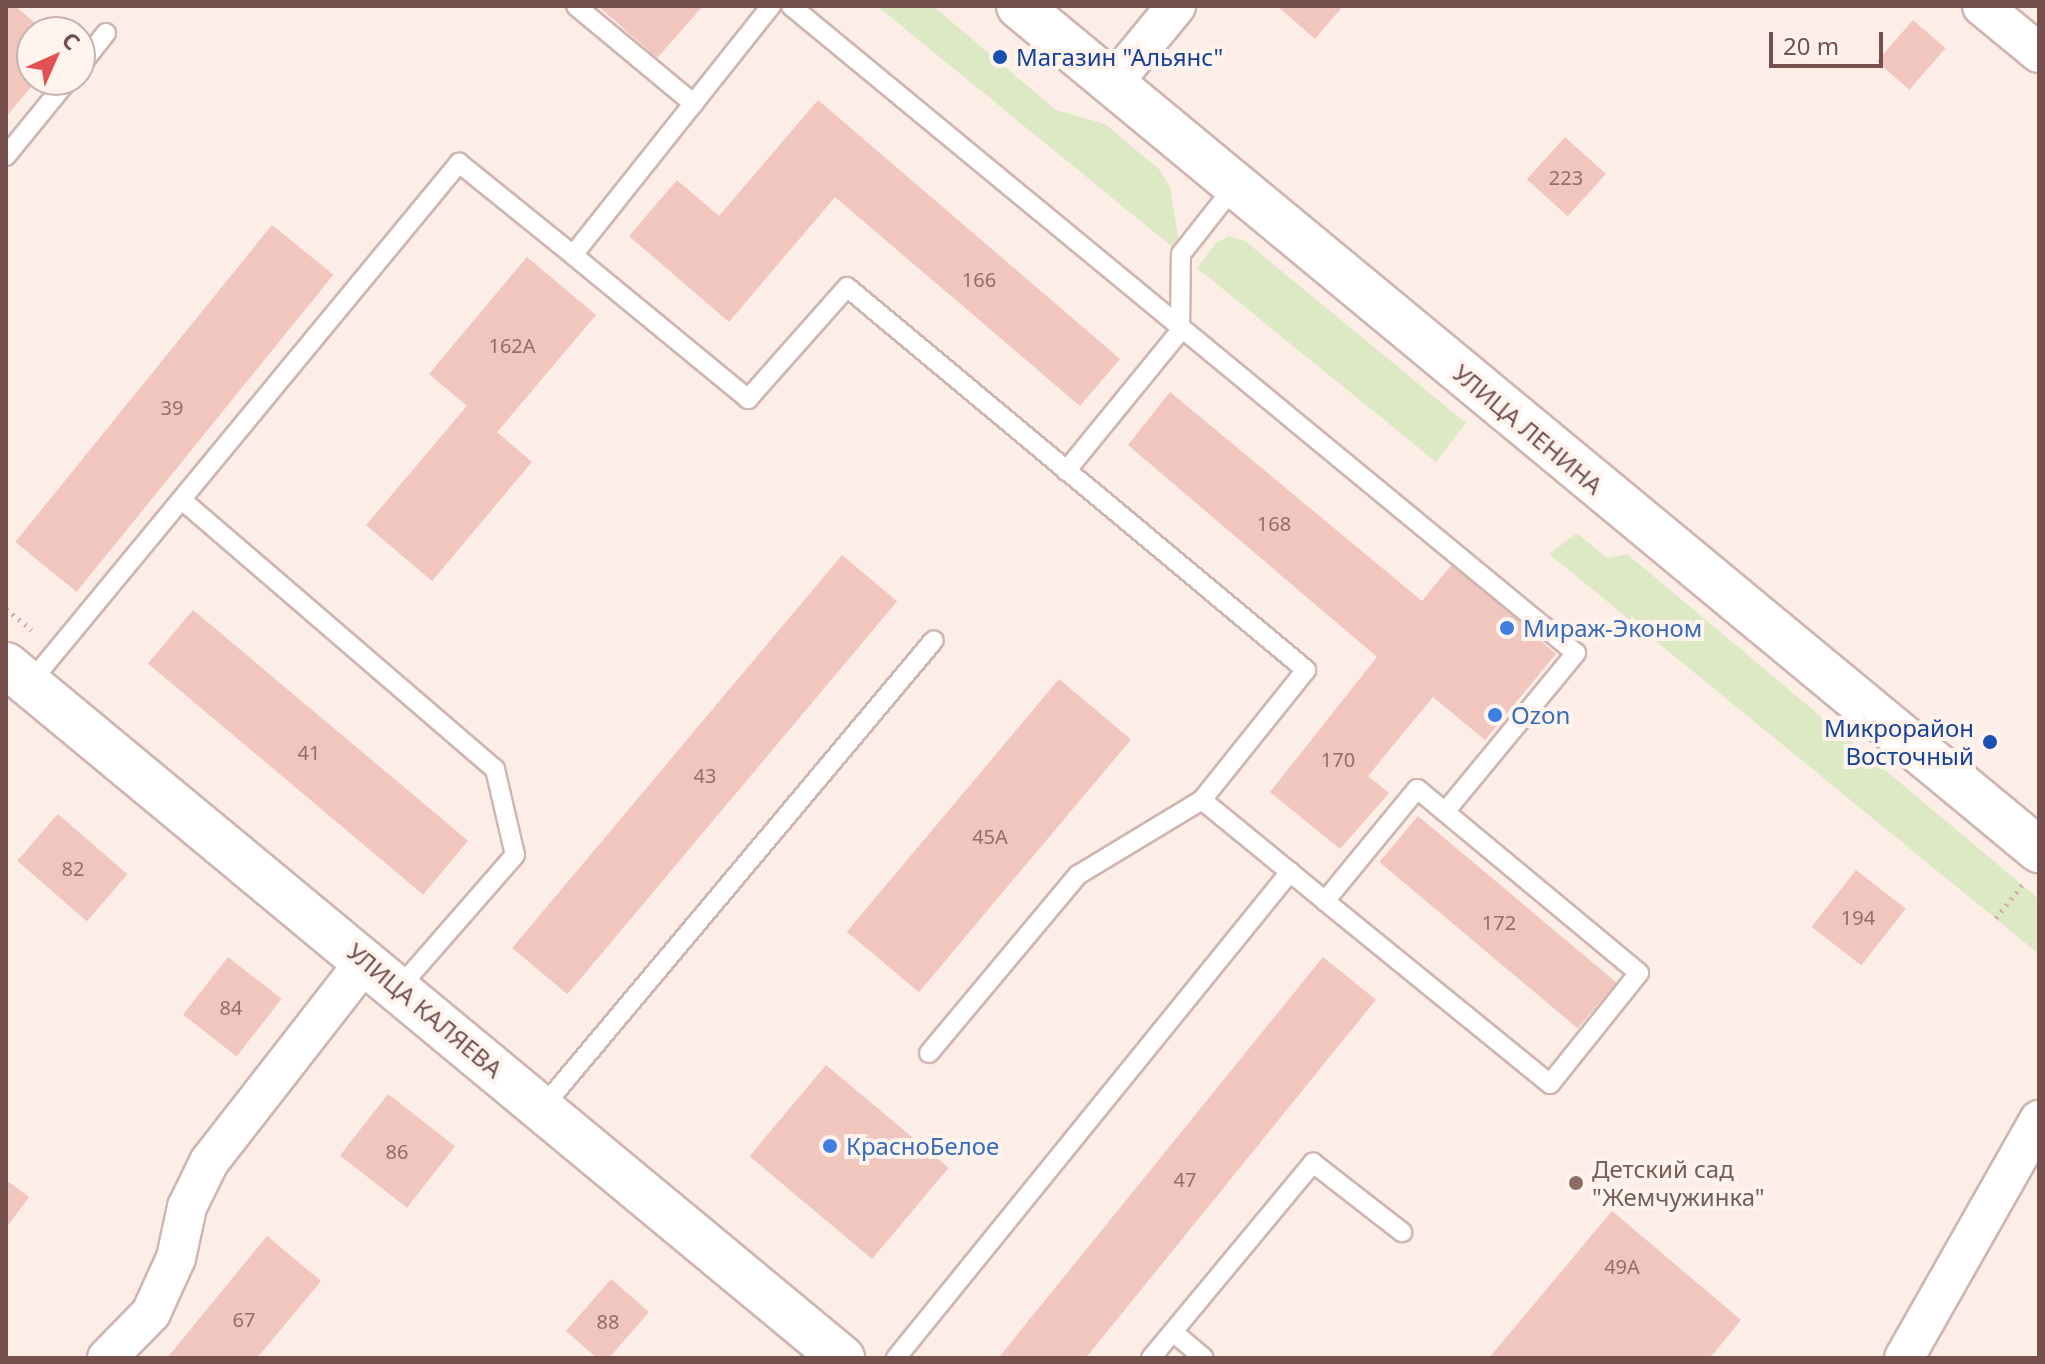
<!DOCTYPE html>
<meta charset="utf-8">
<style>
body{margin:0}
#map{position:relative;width:2045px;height:1364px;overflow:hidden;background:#fceee7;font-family:"Noto Sans",sans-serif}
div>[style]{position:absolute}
.green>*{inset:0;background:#dde9c5}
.building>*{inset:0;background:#f0c6bf;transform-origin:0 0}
.path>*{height:5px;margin-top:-2.5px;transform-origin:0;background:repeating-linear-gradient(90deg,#d5a9a2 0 2px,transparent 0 8px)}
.roads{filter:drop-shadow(2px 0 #cfb6b0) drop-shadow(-2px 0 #cfb6b0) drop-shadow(0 2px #cfb6b0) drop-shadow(0 -2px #cfb6b0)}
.service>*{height:18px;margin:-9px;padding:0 9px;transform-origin:9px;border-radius:9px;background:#fff}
.minor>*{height:38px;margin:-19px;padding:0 19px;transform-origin:19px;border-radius:19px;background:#fff}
.tertiary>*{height:44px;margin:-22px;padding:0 22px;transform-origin:22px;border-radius:22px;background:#fff}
.dots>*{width:22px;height:22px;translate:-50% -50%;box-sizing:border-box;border:4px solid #fef3ed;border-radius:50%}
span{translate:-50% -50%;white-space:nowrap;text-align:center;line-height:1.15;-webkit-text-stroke:8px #fef3ed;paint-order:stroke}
.number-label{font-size:20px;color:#946e69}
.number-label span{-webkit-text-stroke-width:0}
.transit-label{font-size:24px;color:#164399}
.left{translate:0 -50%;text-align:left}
.right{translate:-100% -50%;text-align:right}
.street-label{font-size:24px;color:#75504c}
.shop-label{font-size:24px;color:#366cbe}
.education-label{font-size:24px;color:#785e54}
.frame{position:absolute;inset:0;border:8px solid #75504c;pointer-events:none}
.north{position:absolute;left:16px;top:16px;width:80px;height:80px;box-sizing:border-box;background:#fef3ed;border:2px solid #c7b2ad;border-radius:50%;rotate:45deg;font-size:22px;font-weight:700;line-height:32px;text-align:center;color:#75504c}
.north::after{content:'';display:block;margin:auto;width:28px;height:36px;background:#e15053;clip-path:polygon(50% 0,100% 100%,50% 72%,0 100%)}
.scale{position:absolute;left:1769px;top:32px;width:114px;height:36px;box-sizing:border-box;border:4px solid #75504c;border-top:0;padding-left:10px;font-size:24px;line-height:28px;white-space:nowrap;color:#75504c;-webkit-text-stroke:6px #fef3ed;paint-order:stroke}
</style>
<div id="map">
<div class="green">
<i style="clip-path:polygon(877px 6px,933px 6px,1056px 110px,1105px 124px,1160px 170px,1170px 187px,1181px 254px)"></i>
<i style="clip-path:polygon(1229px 236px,1245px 241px,1466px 423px,1436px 462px,1197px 268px,1216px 243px)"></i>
<i style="clip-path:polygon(1577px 533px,1607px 558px,1627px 554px,2039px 899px,2039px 954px,1549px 554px)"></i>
</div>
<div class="building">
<i style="clip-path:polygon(6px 6px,15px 6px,46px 32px,32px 32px,32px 80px,37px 80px,6px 117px)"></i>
<i style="clip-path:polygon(598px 6px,703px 6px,657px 58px)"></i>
<i style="clip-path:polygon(1277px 6px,1343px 6px,1315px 39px)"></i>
<i style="left:1913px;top:20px;width:43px;height:55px;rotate:41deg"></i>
<i style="clip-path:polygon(818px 100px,1120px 359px,1080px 406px,835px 197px,729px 322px,629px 236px,677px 180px,719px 216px)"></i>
<i style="left:1565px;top:137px;width:55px;height:57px;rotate:42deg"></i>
<i style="left:272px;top:225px;width:79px;height:408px;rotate:39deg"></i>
<i style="clip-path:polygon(527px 257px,596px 315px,497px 432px,532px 462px,432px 581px,366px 525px,467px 406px,429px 374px)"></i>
<i style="clip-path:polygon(1170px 392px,1422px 601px,1453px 563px,1556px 654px,1485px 740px,1433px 697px,1368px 776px,1389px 793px,1340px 849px,1270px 792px,1377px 657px,1128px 445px)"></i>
<i style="left:842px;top:555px;width:72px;height:513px;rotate:40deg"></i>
<i style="left:193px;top:610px;width:359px;height:70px;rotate:40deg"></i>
<i style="left:1059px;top:679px;width:94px;height:330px;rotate:40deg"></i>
<i style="left:58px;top:814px;width:92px;height:62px;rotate:41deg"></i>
<i style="left:1418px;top:816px;width:259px;height:60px;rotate:40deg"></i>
<i style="left:1856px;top:870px;width:63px;height:72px;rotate:38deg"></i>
<i style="left:228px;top:957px;width:68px;height:73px;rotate:38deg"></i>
<i style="left:1323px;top:957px;width:68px;height:518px;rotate:39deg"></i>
<i style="left:826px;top:1065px;width:160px;height:119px;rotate:40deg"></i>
<i style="left:388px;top:1094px;width:85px;height:78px;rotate:38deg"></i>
<i style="clip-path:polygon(6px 1180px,29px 1197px,6px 1228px)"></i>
<i style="clip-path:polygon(1612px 1211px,1741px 1320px,1710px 1358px,1489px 1358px)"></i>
<i style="clip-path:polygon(267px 1236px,321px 1281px,257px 1358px,167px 1358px)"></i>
<i style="clip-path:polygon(611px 1279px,649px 1312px,609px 1358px,597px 1358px,566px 1331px)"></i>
</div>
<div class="path">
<i style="left:6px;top:609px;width:33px;rotate:39deg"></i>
<i style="left:1996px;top:918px;width:42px;rotate:-51.8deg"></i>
</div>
<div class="roads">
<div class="service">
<i style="left:576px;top:6px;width:153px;rotate:39.7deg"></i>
<i style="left:771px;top:6px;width:318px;rotate:128.5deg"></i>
<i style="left:573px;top:255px;width:227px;rotate:39.4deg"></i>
<i style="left:748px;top:399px;width:149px;rotate:-48.5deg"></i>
<i style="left:847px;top:287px;width:598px;rotate:39.84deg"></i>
<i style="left:1306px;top:670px;width:166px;rotate:128.7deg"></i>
<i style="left:1202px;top:800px;width:114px;rotate:39.3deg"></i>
<i style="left:791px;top:6px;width:1017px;rotate:39.5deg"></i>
<i style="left:1576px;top:653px;width:206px;rotate:129.5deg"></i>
<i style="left:80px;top:66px;width:42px;rotate:-51.8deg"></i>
<i style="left:6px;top:156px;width:98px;rotate:-50.8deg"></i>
<i style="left:1066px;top:471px;width:181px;rotate:-50.8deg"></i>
<i style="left:1180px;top:331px;width:77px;rotate:-89.3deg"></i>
<i style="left:1181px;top:254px;width:85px;rotate:-51.7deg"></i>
<i style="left:182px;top:500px;width:413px;rotate:40.7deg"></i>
<i style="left:495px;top:769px;width:88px;rotate:76.9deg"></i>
<i style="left:515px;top:855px;width:176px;rotate:131.1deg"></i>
<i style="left:29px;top:684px;width:676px;rotate:-50.47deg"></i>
<i style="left:459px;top:163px;width:146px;rotate:38.9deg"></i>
<i style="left:929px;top:1053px;width:232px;rotate:-50.1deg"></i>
<i style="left:1078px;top:875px;width:145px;rotate:-31.2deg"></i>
<i style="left:542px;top:1108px;width:610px;rotate:-50.05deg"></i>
<i style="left:1173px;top:1332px;width:40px;rotate:40deg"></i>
<i style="left:896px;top:1358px;width:626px;rotate:-50.97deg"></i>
<i style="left:1290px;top:872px;width:45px;rotate:39.6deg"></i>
<i style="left:1325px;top:901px;width:290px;rotate:39.1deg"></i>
<i style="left:1550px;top:1084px;width:142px;rotate:-51.3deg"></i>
<i style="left:1639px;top:973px;width:288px;rotate:-140.3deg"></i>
<i style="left:1417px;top:789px;width:145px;rotate:129.4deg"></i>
<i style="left:1151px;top:1358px;width:254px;rotate:-50.3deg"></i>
<i style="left:1313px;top:1163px;width:113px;rotate:37.8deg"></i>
</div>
<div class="minor">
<i style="left:1982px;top:6px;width:74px;rotate:39.5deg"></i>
<i style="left:1112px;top:84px;width:101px;rotate:-50.6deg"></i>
<i style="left:107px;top:1358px;width:63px;rotate:-45.6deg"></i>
<i style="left:151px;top:1313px;width:60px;rotate:-65.6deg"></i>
<i style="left:176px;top:1258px;width:52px;rotate:-77.8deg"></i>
<i style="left:187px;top:1207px;width:50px;rotate:-63.9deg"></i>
<i style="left:209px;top:1162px;width:256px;rotate:-52.1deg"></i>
<i style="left:1904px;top:1358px;width:274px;rotate:-60.4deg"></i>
</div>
<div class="tertiary">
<i style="left:1019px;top:6px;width:1324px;rotate:39.61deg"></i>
<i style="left:6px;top:665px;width:1086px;rotate:39.66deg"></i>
</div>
</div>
<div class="dots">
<i style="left:1000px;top:57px;background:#1a4fb4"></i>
<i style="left:1507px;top:628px;background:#3f7fe0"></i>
<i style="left:1495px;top:715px;background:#3f7fe0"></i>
<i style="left:1990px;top:742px;background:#1a4fb4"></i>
<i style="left:830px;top:1146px;background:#3f7fe0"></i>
<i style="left:1576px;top:1183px;background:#8d6e63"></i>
</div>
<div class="number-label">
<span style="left:1566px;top:177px">223</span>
<span style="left:979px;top:279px">166</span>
<span style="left:512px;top:345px">162А</span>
<span style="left:172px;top:407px">39</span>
<span style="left:1274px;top:523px">168</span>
<span style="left:309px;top:752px">41</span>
<span style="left:1338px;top:759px">170</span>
<span style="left:705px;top:775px">43</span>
<span style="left:990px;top:836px">45А</span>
<span style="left:73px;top:868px">82</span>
<span style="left:1858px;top:917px">194</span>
<span style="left:1499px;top:922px">172</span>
<span style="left:231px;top:1007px">84</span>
<span style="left:397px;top:1151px">86</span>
<span style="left:1185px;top:1179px">47</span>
<span style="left:1622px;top:1266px">49А</span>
<span style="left:244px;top:1319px">67</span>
<span style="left:608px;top:1321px">88</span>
</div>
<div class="transit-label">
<span class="left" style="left:1016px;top:57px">Магазин "Альянс"</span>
<span class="right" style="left:1974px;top:742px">Микрорайон<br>Восточный</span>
</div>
<div class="street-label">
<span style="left:1528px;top:429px;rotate:40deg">УЛИЦА ЛЕНИНА</span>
<span style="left:425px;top:1010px;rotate:40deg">УЛИЦА КАЛЯЕВА</span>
</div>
<div class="shop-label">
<span class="left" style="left:1523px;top:628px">Мираж-Эконом</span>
<span class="left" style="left:1511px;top:715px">Ozon</span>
<span class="left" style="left:846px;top:1146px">КрасноБелое</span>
</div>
<div class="education-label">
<span class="left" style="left:1592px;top:1183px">Детский сад<br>"Жемчужинка"</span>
</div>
<div class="frame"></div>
<div class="north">С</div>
<div class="scale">20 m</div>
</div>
